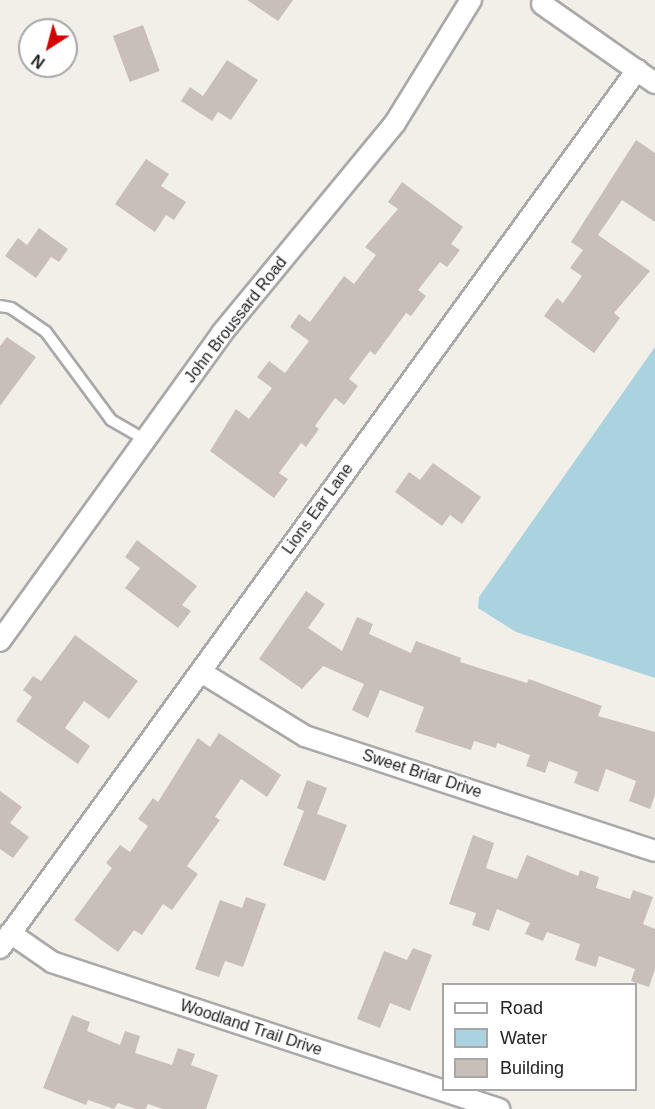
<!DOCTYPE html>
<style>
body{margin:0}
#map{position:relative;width:655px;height:1109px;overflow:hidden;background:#f2efe9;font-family:Helvetica,sans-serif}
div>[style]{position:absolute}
.water>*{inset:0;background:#aad3df}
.building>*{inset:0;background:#c7bfb8;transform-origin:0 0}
.roads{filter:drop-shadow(2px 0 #a9a9a9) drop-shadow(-2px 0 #a9a9a9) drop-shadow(0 2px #a9a9a9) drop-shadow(0 -2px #a9a9a9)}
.service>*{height:10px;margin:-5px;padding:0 5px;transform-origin:5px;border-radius:5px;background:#fff}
.minor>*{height:20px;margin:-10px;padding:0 10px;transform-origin:10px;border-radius:10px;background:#fff}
span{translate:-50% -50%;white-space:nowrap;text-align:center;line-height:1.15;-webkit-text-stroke:4.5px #fff;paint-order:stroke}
.street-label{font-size:16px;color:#222}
.legend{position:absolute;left:442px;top:983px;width:195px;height:108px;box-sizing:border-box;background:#fff;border:2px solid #a7a7a7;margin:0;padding:8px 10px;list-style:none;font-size:18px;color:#222}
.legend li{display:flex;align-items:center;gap:12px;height:30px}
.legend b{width:30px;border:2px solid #a7a7a7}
.north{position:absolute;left:18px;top:18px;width:60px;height:60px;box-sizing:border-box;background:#fff;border:2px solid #a7a7a7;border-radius:50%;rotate:216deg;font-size:16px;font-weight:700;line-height:24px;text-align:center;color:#222}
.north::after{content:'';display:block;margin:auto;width:21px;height:27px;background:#d40000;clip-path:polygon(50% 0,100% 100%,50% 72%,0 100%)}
</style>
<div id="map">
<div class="water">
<i style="clip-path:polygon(655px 347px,655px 678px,516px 632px,478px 608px,479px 597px)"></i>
</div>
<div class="building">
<i style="clip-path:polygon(247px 0,293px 0,278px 21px)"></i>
<i style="left:143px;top:25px;width:49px;height:32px;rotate:70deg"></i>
<i style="clip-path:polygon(227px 60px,258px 80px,231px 120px,218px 112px,212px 121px,181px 101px,190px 87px,203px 96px)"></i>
<i style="clip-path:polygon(636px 140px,655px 153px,655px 222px,622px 200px,598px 235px,650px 271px,614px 313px,620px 318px,594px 353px,544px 316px,557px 298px,563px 303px,582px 276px,570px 268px,583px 250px,571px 242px)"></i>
<i style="clip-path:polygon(146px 159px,169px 174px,161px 186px,186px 202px,174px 220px,166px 215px,155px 232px,115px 204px)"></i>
<i style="clip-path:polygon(402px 182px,463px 227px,451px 244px,460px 250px,447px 267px,440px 262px,418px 290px,426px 296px,411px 316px,406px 313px,375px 355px,370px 351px,349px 379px,358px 386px,344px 405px,335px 398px,315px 426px,319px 429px,306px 447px,301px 443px,279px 473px,288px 479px,274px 498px,210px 451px,236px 409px,249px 419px,272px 388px,257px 377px,269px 361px,285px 373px,309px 341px,290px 327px,299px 314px,310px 322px,344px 276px,354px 284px,376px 255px,365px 247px,398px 209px,388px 202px)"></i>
<i style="clip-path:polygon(39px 228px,68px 249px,59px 262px,51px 257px,36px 278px,5px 256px,18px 238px,27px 245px)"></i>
<i style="clip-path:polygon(7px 337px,36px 357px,0 406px,0 346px)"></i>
<i style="clip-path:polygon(433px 463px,481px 497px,462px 524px,450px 515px,442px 526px,395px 492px,409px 472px,420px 480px)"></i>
<i style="clip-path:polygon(137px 540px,197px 586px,182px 605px,191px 611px,178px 628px,125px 588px,140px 568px,125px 557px)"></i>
<i style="clip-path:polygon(306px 591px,325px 604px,308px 628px,342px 651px,357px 617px,373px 624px,369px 634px,411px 653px,416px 641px,461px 658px,460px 662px,527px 683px,529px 679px,602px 706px,598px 716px,655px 732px,655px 795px,650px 809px,629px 801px,636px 781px,606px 769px,598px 792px,574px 783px,578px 772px,549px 761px,545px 773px,526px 766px,530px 755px,497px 743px,496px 748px,474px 741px,471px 750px,415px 732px,424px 707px,380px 690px,368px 718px,352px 710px,364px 684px,323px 666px,302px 689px,259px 659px)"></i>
<i style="clip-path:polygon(75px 635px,138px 681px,109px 719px,84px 701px,65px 728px,90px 746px,78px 764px,16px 721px,32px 697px,23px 690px,33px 676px,41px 681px)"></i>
<i style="clip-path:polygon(219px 733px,281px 775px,267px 797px,241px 779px,215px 817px,220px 820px,187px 866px,198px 874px,172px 910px,163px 904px,142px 935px,134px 930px,118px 952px,74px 920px,112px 868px,106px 863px,120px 845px,130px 852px,148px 826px,138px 819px,153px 798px,158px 802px,198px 738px,210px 747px)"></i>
<i style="clip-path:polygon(307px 780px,327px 788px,317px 814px,347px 825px,325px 881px,283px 865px,304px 811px,297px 808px)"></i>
<i style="clip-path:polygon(0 791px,22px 807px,10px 823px,29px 837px,13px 858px,0 849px)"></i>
<i style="clip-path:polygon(473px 835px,494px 843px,486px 868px,517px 879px,527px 855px,578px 876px,580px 870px,599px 877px,596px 888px,630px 899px,633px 890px,653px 897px,643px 924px,655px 929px,655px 969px,649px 987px,631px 981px,635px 969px,599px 956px,596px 967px,575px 960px,580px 944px,547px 932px,543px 941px,525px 934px,530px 923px,497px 909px,489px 931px,472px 925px,476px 913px,449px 904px)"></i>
<i style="clip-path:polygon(246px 897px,266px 904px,243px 967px,225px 961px,219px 977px,195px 969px,220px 900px,242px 908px)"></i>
<i style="clip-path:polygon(413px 948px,432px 955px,410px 1011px,390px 1003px,380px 1028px,357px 1019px,384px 951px,407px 960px)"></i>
<i style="clip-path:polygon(72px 1015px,90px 1022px,87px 1031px,120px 1045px,125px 1031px,140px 1036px,135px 1053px,172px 1065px,178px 1048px,195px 1054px,191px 1065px,218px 1075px,206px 1109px,163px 1109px,148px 1104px,146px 1109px,136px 1109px,118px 1103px,114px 1109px,88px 1100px,86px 1105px,43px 1088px)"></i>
</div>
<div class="roads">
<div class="service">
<i style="left:0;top:306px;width:11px;rotate:10deg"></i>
<i style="left:11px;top:308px;width:42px;rotate:34.4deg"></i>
<i style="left:46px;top:332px;width:109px;rotate:53.5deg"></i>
<i style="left:111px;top:420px;width:39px;rotate:30deg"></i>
</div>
<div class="minor">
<i style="left:542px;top:4px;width:138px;rotate:35deg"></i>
<i style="left:0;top:641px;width:380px;rotate:-54.2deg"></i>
<i style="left:222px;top:333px;width:272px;rotate:-50.5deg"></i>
<i style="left:395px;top:123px;width:145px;rotate:-58.3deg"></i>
<i style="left:201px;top:672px;width:122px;rotate:31.6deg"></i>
<i style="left:305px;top:736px;width:368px;rotate:18.2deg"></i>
<i style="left:10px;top:933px;width:51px;rotate:34.6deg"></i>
<i style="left:52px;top:962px;width:471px;rotate:18.2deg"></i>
<i style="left:0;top:948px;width:1085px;rotate:-54.04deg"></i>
</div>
</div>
<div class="street-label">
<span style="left:236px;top:320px;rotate:-52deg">John Broussard Road</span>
<span style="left:318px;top:509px;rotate:-54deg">Lions Ear Lane</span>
<span style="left:422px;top:774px;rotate:18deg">Sweet Briar Drive</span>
<span style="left:251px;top:1028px;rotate:18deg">Woodland Trail Drive</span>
</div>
<ul class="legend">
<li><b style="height:8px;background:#fff"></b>Road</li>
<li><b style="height:16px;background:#aad3df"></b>Water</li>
<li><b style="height:16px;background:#c7bfb8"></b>Building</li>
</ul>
<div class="north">N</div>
</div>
